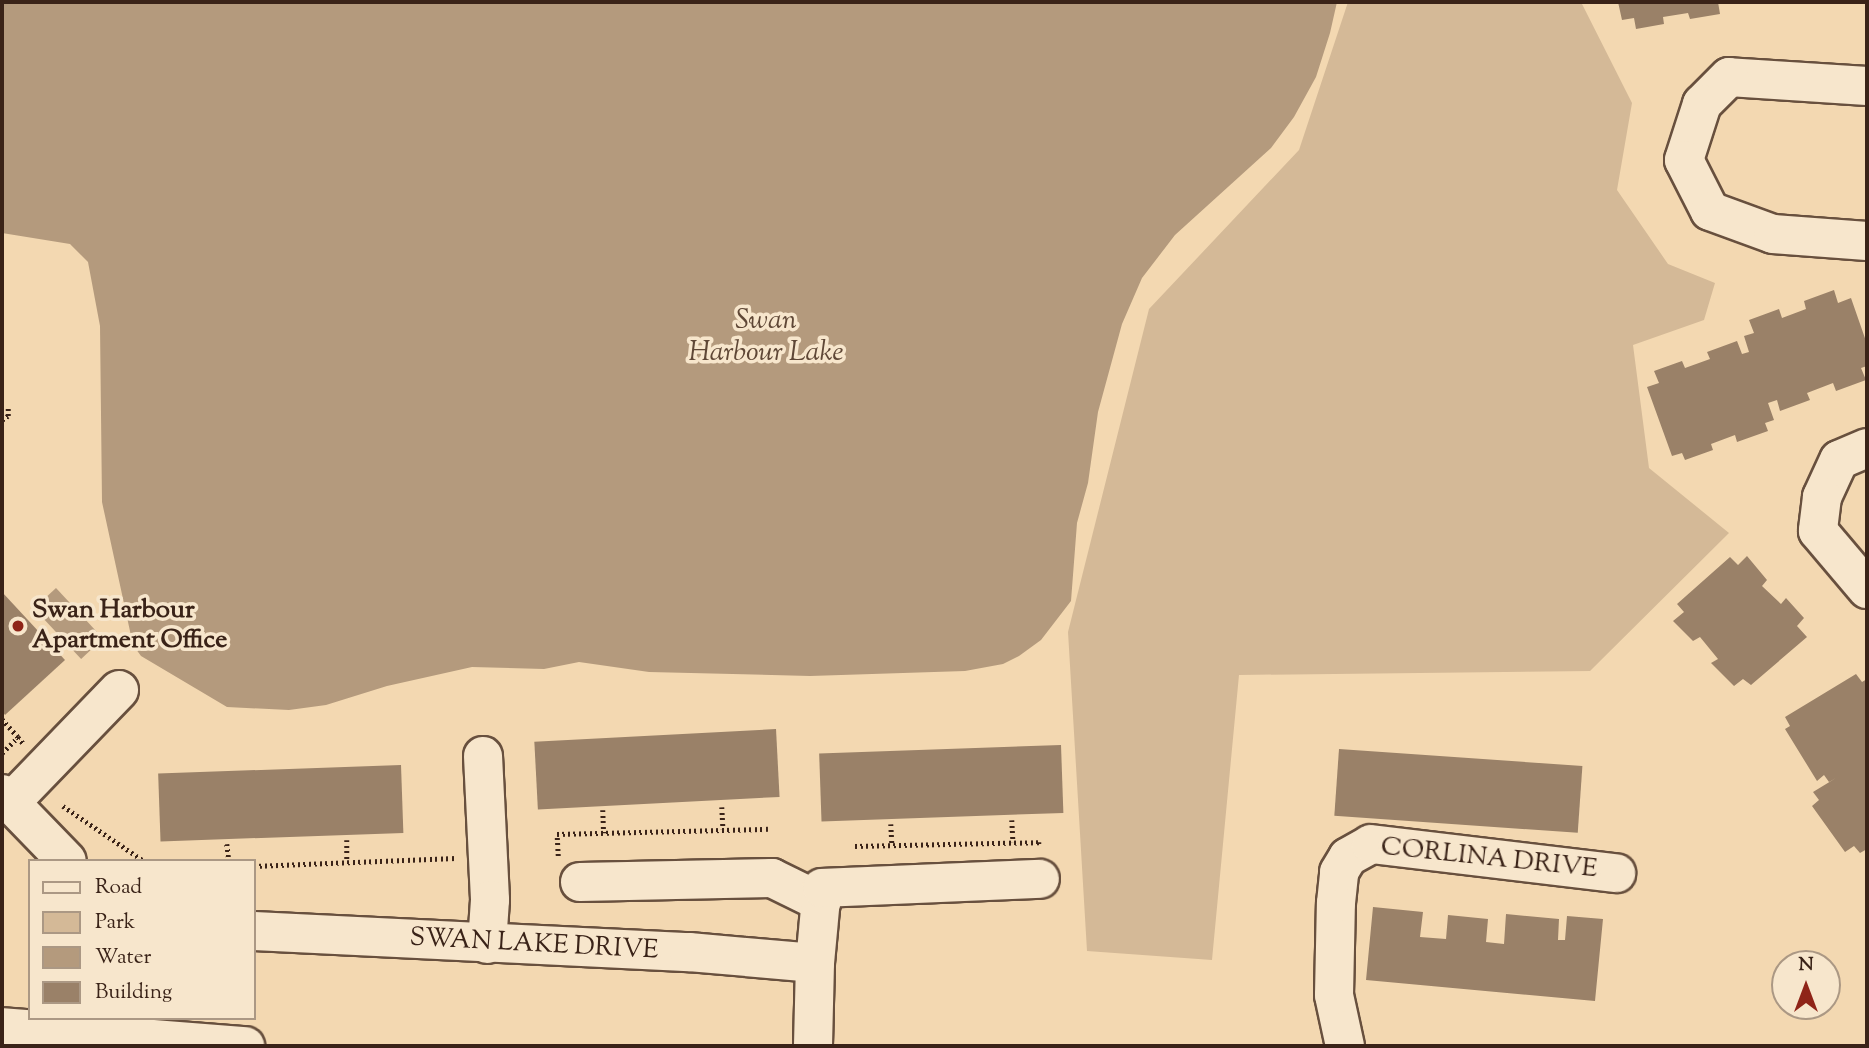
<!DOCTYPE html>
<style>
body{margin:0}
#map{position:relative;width:1869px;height:1048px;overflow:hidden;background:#f3d8b1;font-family:"Sorts Mill Goudy",serif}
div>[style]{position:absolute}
.green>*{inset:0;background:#d4b997}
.water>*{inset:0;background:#b49a7d;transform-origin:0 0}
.building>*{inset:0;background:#9a8168;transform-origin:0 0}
.path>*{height:4.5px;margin-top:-2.25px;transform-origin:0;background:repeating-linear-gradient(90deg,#3a2318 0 2px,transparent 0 5.5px)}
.roads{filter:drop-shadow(2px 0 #68503e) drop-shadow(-2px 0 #68503e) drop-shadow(0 2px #68503e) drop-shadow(0 -2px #68503e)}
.minor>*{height:38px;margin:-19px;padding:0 19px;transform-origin:19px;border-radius:19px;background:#f7e6cc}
.dots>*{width:19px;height:19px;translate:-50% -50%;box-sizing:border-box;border:4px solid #f7e6cc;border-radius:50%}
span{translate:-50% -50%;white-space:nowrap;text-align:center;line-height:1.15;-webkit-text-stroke:7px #f7e6cc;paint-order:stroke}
.poi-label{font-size:26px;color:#3a2318;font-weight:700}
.left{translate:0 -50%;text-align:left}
.street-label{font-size:26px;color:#3a2318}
.water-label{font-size:28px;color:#5f4736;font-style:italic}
.frame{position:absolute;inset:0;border:4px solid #3a2318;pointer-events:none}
.legend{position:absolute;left:28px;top:859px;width:228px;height:161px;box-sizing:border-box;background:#f7e6cc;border:2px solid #ab9884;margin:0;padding:9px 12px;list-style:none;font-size:21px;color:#3a2318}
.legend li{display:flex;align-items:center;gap:14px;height:35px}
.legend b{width:35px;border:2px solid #ab9884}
.north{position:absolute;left:1771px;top:950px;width:70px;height:70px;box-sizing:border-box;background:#f7e6cc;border:2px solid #ab9884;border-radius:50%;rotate:0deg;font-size:19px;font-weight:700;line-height:28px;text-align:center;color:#3a2318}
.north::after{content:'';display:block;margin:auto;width:24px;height:32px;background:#8f2418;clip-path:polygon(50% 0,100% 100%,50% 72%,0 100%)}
</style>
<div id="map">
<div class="green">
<i style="clip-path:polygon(1348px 2px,1581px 2px,1632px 103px,1617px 190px,1668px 264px,1715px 283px,1704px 320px,1633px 345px,1649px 468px,1729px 533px,1590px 671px,1239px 675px,1212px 960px,1087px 951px,1068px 632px,1149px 309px,1299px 150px)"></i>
</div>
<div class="water">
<i style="clip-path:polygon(2px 2px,1337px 2px,1330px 33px,1316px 77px,1294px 117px,1271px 148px,1175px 235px,1142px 278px,1122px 324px,1098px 412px,1088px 483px,1077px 523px,1071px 601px,1041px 640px,1019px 656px,1003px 664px,965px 671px,810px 676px,649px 672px,579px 662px,544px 669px,472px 667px,387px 686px,326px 705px,289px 710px,227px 707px,141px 656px,133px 645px,102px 502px,100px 326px,88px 262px,70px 244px,2px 233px)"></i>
<i style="left:56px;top:588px;width:69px;height:30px;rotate:47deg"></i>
</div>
<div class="building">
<i style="clip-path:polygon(1618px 2px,1718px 2px,1720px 14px,1690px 19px,1688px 13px,1663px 17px,1664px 24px,1636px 29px,1634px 18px,1622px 20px)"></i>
<i style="clip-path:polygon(1834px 290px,1838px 303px,1851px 298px,1867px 344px,1867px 366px,1861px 368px,1866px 380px,1836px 391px,1833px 383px,1807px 393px,1810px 400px,1780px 411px,1777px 400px,1768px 403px,1774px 420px,1765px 423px,1768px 431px,1737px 442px,1735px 435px,1711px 444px,1713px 450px,1685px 460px,1682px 453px,1672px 456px,1647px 387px,1659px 383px,1654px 371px,1682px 361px,1685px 368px,1710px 359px,1707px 352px,1737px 341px,1742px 354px,1749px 352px,1744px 336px,1754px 333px,1749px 320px,1779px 309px,1782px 318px,1806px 309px,1804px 301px)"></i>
<i style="clip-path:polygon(1747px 556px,1767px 580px,1762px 586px,1781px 604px,1786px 598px,1804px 618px,1797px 626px,1807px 637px,1751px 685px,1743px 679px,1734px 686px,1711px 663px,1718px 659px,1700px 637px,1693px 641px,1673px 621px,1684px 612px,1677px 604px,1730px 557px,1738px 565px)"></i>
<i style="clip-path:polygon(2px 592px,65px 660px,5px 715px,2px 711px)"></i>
<i style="clip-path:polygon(1856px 674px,1862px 682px,1867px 679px,1867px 849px,1860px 853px,1854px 846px,1845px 852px,1812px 806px,1819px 800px,1813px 792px,1836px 778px,1829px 782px,1824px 775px,1817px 781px,1785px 729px,1790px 726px,1785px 717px)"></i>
<i style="left:776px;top:729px;width:68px;height:242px;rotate:87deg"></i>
<i style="left:1061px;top:745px;width:68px;height:242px;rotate:88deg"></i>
<i style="left:1339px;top:749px;width:244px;height:67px;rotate:4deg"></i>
<i style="left:401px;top:765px;width:68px;height:243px;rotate:88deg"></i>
<i style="clip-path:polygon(1373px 907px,1423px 912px,1420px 937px,1446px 939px,1448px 915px,1488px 919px,1486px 942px,1504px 944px,1506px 914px,1559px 919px,1558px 940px,1565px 940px,1567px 916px,1603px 919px,1595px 1001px,1366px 980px)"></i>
</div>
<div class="path">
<i style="left:2px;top:420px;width:7px;rotate:-34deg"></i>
<i style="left:8px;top:416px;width:10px;rotate:-90deg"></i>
<i style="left:2px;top:719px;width:24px;rotate:48deg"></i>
<i style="left:2px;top:753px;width:23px;rotate:-45deg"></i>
<i style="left:18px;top:737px;width:8px;rotate:50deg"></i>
<i style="left:63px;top:806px;width:98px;rotate:34.2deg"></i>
<i style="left:722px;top:807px;width:22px;rotate:87deg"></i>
<i style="left:603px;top:810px;width:23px;rotate:88deg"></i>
<i style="left:1012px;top:820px;width:22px;rotate:87deg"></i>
<i style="left:891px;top:824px;width:21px;rotate:87deg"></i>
<i style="left:347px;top:840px;width:21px;rotate:90deg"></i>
<i style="left:227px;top:844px;width:17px;rotate:83deg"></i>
<i style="left:855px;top:846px;width:184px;rotate:-1.2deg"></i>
<i style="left:1039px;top:842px;width:5px;rotate:90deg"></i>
<i style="left:558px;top:856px;width:22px;rotate:-93deg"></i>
<i style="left:557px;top:834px;width:211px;rotate:-1.4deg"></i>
<i style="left:254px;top:866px;width:202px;rotate:-2.3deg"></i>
</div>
<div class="roads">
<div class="minor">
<i style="left:1867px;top:86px;width:138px;rotate:-176.3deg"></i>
<i style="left:1729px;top:77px;width:38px;rotate:135deg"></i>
<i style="left:1702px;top:104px;width:59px;rotate:107.8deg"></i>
<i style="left:1684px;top:160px;width:57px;rotate:63deg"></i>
<i style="left:1710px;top:211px;width:67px;rotate:20.1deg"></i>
<i style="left:1773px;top:234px;width:94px;rotate:4.3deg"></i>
<i style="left:1867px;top:448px;width:30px;rotate:157deg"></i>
<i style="left:1839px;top:460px;width:41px;rotate:114.7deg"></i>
<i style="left:1822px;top:497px;width:34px;rotate:97deg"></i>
<i style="left:1818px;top:531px;width:76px;rotate:49.8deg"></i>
<i style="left:483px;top:756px;width:144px;rotate:87.2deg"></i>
<i style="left:490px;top:900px;width:44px;rotate:93.9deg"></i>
<i style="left:2px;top:794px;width:93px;rotate:45.9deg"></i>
<i style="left:10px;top:803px;width:157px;rotate:-46deg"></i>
<i style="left:580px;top:882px;width:192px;rotate:-1.2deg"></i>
<i style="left:772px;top:878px;width:55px;rotate:26.1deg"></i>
<i style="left:254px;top:931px;width:436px;rotate:2.8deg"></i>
<i style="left:689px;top:952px;width:126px;rotate:5deg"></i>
<i style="left:815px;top:963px;width:83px;rotate:91.4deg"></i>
<i style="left:815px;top:963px;width:75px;rotate:-84.7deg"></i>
<i style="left:822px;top:888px;width:218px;rotate:-2.4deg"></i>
<i style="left:2px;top:1027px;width:244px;rotate:4.5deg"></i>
<i style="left:1345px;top:1046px;width:52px;rotate:-102.2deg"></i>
<i style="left:1334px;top:995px;width:92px;rotate:-88.8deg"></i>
<i style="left:1336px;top:903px;width:31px;rotate:-84deg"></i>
<i style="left:1339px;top:872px;width:17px;rotate:-59deg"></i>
<i style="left:1348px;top:857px;width:26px;rotate:-29deg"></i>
<i style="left:1371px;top:844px;width:247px;rotate:6.8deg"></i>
</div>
</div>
<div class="dots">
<i style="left:18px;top:626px;background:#8f2418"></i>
</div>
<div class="poi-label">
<span class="left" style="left:32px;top:626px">Swan Harbour<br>Apartment Office</span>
</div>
<div class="street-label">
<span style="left:1489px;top:859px;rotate:6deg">CORLINA DRIVE</span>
<span style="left:534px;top:945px;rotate:3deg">SWAN LAKE DRIVE</span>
</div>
<div class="water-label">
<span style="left:766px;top:337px">Swan<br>Harbour Lake</span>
</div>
<div class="frame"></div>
<ul class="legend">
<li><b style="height:9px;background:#f7e6cc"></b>Road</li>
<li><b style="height:19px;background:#d4b997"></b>Park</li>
<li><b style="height:19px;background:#b49a7d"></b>Water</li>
<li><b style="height:19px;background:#9a8168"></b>Building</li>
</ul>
<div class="north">N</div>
</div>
